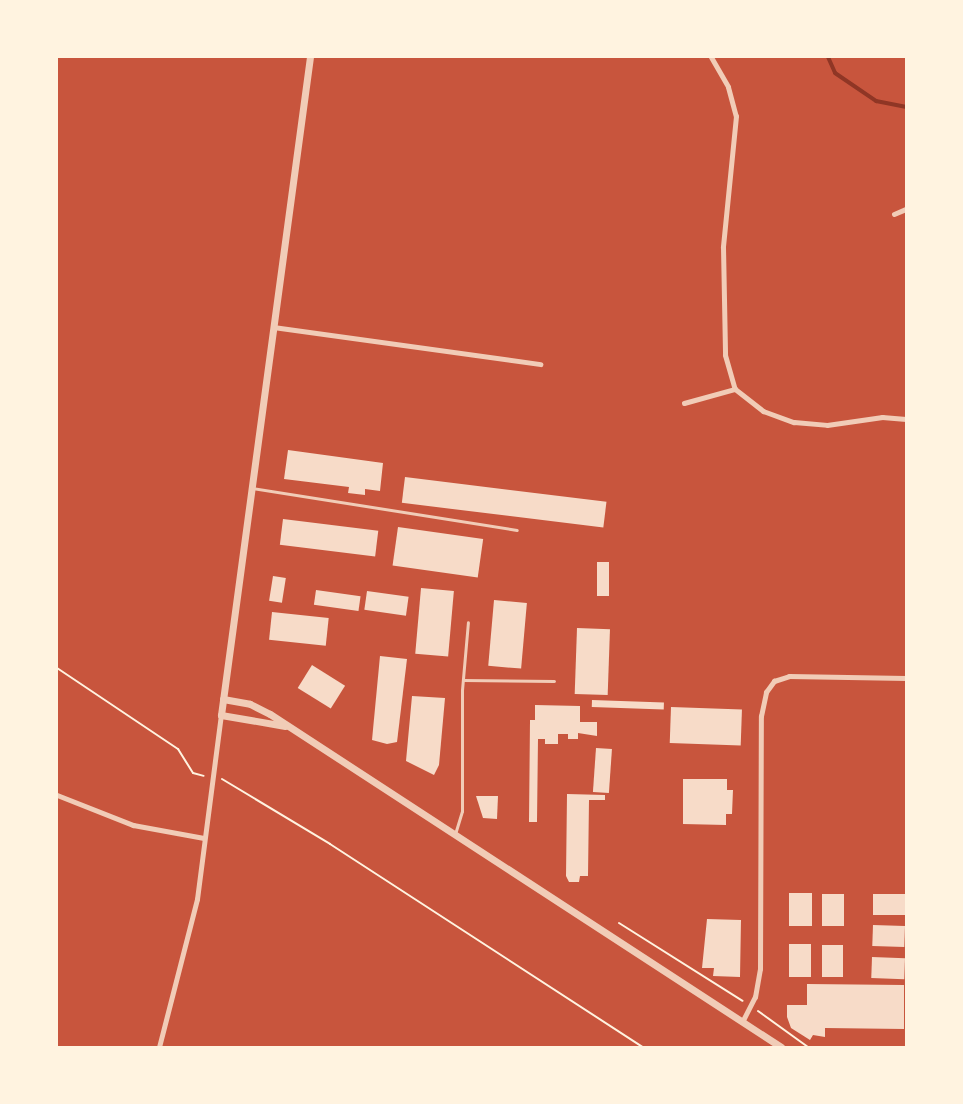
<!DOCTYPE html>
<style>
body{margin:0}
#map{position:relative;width:963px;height:1104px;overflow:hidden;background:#c8553d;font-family:Roboto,sans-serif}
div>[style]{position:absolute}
.stream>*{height:4px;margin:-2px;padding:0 2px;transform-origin:2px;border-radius:2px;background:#8f3625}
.building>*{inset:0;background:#f7dbc8;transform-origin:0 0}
.path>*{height:2px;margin:-1px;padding:0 1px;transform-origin:1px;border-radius:1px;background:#fff3e0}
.service>*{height:3px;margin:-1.5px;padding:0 1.5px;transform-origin:1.5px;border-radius:1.5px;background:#f1ccb7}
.minor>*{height:5px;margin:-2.5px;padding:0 2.5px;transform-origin:2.5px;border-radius:2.5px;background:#f1ccb7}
.tertiary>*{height:7px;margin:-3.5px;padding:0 3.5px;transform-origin:3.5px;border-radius:3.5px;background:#f1ccb7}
span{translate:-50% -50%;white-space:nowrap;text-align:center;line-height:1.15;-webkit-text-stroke:6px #fff3e0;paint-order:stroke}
.frame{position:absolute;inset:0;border:58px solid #fff3e0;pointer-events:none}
</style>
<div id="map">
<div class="stream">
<i style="left:828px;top:57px;width:17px;rotate:66deg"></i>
<i style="left:835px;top:73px;width:50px;rotate:34.3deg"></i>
<i style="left:876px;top:101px;width:31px;rotate:11deg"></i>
</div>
<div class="building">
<i style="clip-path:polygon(288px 450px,383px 463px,380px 491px,365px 489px,365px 495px,348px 493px,349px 487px,284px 479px)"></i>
<i style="left:405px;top:477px;width:203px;height:26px;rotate:7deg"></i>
<i style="left:283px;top:519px;width:96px;height:26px;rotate:7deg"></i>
<i style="left:398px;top:527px;width:86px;height:39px;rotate:8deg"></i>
<i style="left:597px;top:562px;width:12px;height:34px"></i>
<i style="left:273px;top:576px;width:13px;height:25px;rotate:9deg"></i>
<i style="left:421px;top:588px;width:33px;height:66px;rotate:5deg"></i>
<i style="left:316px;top:590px;width:45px;height:15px;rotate:8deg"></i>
<i style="left:367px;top:591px;width:42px;height:19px;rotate:8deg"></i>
<i style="left:494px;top:600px;width:33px;height:66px;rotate:5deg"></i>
<i style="left:272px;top:612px;width:57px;height:28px;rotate:6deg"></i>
<i style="left:577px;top:628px;width:33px;height:66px;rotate:2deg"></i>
<i style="clip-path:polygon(380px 656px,407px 659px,397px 742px,387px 744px,372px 740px)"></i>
<i style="left:312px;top:665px;width:39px;height:27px;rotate:32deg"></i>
<i style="clip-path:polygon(412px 696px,445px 698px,439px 765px,434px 775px,406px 761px)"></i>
<i style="left:592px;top:700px;width:72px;height:7px;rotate:2deg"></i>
<i style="clip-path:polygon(535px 705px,580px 706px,580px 722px,597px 722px,597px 736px,578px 733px,578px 739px,568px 739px,568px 734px,558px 734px,558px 744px,545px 744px,545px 739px,538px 739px,537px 822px,529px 822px,530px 720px,535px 720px)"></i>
<i style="left:671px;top:707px;width:71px;height:36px;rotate:2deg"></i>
<i style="left:596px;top:748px;width:16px;height:44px;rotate:4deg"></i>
<i style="clip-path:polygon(683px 779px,727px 779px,727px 790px,733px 790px,732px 814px,726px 814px,726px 825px,683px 824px)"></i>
<i style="clip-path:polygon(567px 794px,605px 795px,605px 800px,589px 800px,588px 876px,580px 876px,579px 882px,569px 882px,566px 876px)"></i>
<i style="clip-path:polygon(476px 796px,498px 796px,497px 819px,483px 818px)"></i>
<i style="left:789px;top:893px;width:23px;height:33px"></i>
<i style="left:822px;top:894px;width:22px;height:32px"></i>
<i style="left:873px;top:894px;width:32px;height:21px"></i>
<i style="clip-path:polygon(707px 919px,741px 920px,740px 977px,713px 976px,714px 968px,702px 968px)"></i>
<i style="left:873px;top:925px;width:32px;height:21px;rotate:2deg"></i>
<i style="left:789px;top:944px;width:22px;height:33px"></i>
<i style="left:822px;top:945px;width:21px;height:32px"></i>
<i style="left:872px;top:957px;width:33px;height:21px;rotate:2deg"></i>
<i style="clip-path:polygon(807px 984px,904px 985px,904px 1029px,825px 1028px,825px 1037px,813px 1035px,810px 1040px,791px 1028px,787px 1017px,787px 1005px,807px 1005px)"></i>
</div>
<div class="path">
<i style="left:57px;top:668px;width:146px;rotate:33.8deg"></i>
<i style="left:178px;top:749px;width:28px;rotate:58deg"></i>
<i style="left:193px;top:773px;width:11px;rotate:15deg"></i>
<i style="left:222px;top:779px;width:126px;rotate:31deg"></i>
<i style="left:330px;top:844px;width:372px;rotate:33deg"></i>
<i style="left:619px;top:923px;width:146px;rotate:32.2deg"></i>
<i style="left:758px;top:1011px;width:62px;rotate:35.8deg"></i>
</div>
<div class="service">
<i style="left:252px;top:488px;width:268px;rotate:9deg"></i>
<i style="left:463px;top:680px;width:91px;rotate:0.6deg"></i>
<i style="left:455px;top:834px;width:24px;rotate:-73deg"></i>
<i style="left:462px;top:811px;width:121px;rotate:-90deg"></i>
<i style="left:462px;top:690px;width:68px;rotate:-85deg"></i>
</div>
<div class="minor">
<i style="left:711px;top:57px;width:34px;rotate:60deg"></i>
<i style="left:728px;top:87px;width:30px;rotate:75deg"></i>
<i style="left:736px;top:116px;width:132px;rotate:95.7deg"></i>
<i style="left:723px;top:247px;width:108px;rotate:88.9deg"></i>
<i style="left:725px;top:355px;width:35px;rotate:74deg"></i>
<i style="left:735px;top:389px;width:36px;rotate:38deg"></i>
<i style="left:763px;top:411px;width:33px;rotate:20deg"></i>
<i style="left:794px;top:422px;width:33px;rotate:5deg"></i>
<i style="left:827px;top:425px;width:56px;rotate:-8.3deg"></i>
<i style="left:882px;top:417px;width:24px;rotate:5deg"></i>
<i style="left:894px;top:214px;width:13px;rotate:-23deg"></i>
<i style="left:273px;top:327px;width:270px;rotate:7.9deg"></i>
<i style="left:684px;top:403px;width:53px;rotate:-15.4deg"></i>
<i style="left:57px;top:795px;width:82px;rotate:21.5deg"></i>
<i style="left:133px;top:825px;width:72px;rotate:10.4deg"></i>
<i style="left:742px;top:1022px;width:28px;rotate:-63deg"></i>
<i style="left:755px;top:997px;width:28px;rotate:-80deg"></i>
<i style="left:760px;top:969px;width:253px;rotate:-89.8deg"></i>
<i style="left:761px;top:716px;width:25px;rotate:-78deg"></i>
<i style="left:766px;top:692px;width:14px;rotate:-54deg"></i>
<i style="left:774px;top:681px;width:16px;rotate:-18deg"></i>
<i style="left:789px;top:676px;width:117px;rotate:1deg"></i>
<i style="left:159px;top:1047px;width:153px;rotate:-75.6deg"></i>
<i style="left:197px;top:899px;width:186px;rotate:-82.6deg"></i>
</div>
<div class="tertiary">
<i style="left:223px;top:699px;width:27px;rotate:10deg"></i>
<i style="left:250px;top:704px;width:22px;rotate:27deg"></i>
<i style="left:270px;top:714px;width:610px;rotate:33.09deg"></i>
<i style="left:285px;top:726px;width:65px;rotate:-170.2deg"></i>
<i style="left:221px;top:715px;width:664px;rotate:-82.3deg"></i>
</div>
<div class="frame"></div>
</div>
